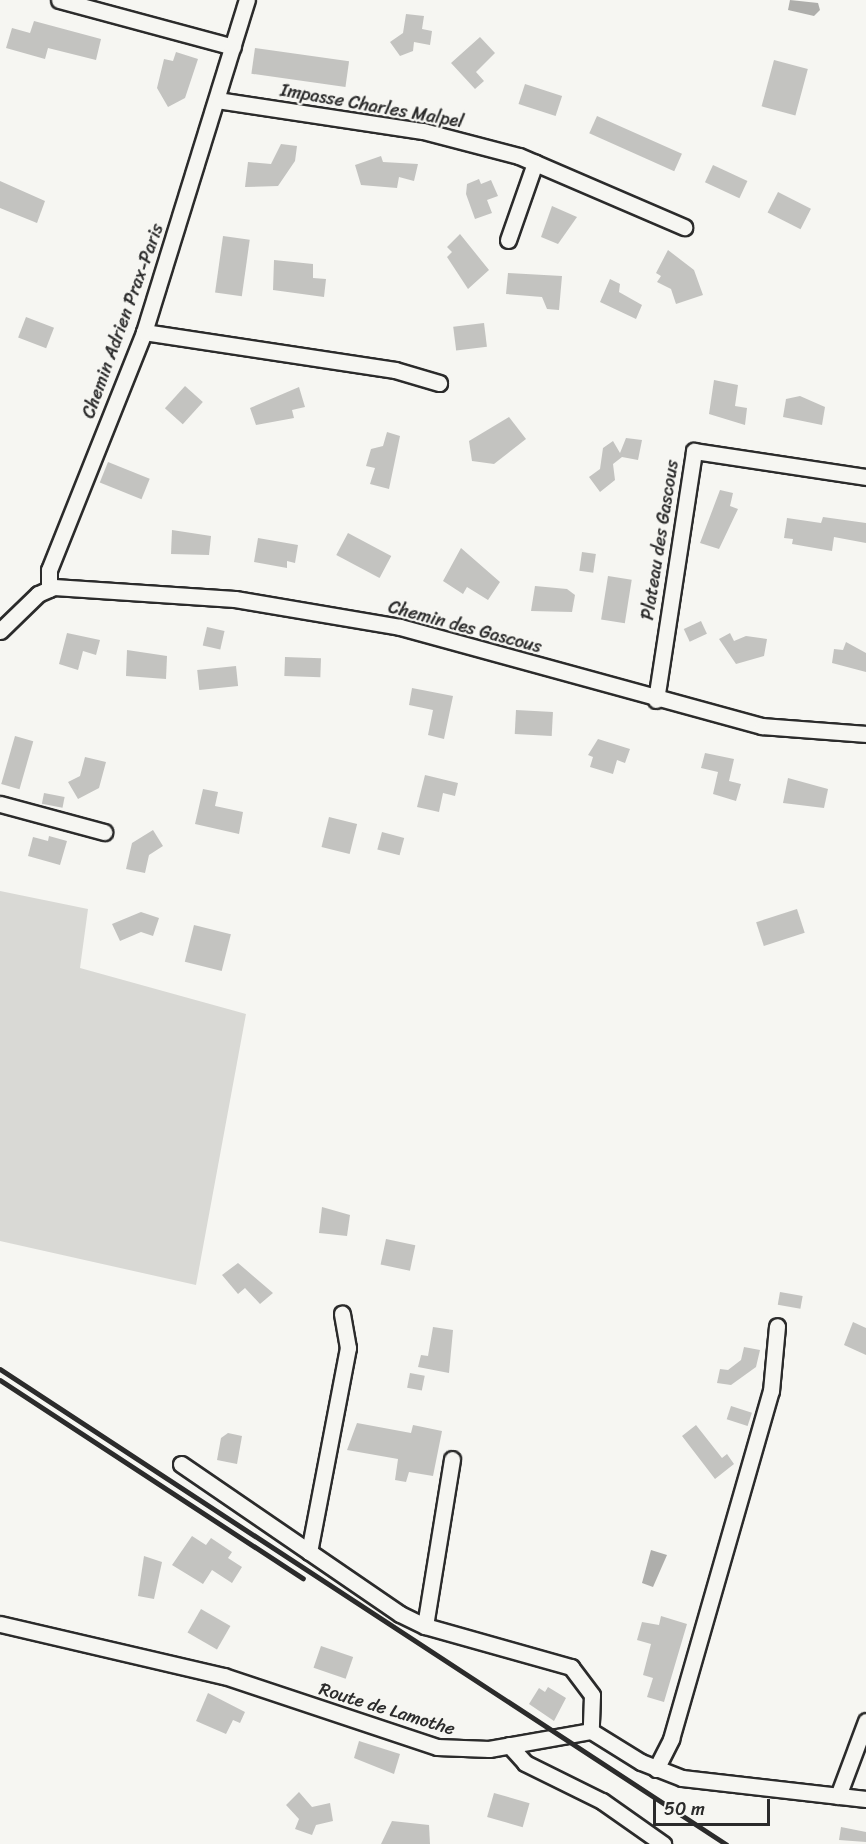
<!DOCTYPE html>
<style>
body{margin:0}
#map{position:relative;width:866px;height:1844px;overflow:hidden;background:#f6f6f2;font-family:Sriracha,sans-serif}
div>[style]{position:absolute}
.green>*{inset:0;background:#d9d9d5}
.water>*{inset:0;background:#aeaeab}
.building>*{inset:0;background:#c3c3c0;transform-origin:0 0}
.roads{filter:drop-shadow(2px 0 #2b2b2b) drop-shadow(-2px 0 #2b2b2b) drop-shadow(0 2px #2b2b2b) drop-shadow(0 -2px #2b2b2b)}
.minor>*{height:15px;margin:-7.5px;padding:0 7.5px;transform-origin:7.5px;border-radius:7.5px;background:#f6f6f2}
.rail>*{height:4.5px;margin:-2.25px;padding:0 2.25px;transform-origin:2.25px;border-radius:2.25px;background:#2b2b2b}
span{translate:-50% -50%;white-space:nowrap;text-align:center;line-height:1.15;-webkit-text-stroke:4.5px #f6f6f2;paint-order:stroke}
.street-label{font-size:18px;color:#2b2b2b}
.scale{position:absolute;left:653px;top:1799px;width:117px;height:27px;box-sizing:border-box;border:3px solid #2b2b2b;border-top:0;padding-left:8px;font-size:18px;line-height:21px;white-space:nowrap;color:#2b2b2b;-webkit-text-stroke:4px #f6f6f2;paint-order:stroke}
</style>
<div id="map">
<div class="green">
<i style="clip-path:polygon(0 891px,88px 909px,80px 968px,246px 1014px,196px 1285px,0 1241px)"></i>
</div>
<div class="water">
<i style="clip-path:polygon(790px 0,818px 3px,820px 10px,814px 16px,788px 10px)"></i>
<i style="clip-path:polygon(651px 1550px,667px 1555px,653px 1587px,642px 1583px)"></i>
</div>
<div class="building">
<i style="clip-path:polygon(406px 14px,424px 16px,422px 29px,432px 31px,430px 45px,414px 42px,413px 51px,400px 56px,390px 42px,403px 33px)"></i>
<i style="clip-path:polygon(34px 21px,101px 39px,96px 60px,48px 48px,45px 59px,6px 48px,12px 28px,30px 33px)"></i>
<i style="clip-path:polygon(480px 37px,495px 53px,476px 72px,484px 81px,475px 89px,451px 63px)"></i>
<i style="left:255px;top:48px;width:95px;height:26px;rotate:8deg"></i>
<i style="clip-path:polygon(176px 52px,198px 59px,185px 98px,168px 107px,157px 88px,164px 59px,173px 61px)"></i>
<i style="left:774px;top:60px;width:35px;height:48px;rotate:15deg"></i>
<i style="left:525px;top:84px;width:39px;height:21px;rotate:18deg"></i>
<i style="left:597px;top:116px;width:93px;height:19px;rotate:24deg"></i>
<i style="clip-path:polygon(281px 144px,297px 146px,295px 161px,278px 186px,245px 187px,248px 162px,271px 164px)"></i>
<i style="clip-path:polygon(381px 156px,383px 162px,418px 164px,414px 181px,399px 177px,397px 188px,361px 185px,355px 165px)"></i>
<i style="left:713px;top:165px;width:38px;height:19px;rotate:25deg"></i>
<i style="clip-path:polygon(479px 179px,481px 184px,491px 180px,498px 196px,487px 200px,492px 213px,475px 219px,466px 194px,467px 184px)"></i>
<i style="clip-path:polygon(0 181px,45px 201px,37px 223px,0 208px)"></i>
<i style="left:778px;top:192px;width:37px;height:23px;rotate:27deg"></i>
<i style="clip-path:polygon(552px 206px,577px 217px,558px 244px,541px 237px)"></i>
<i style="clip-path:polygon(460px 234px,489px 270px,468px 289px,447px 257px,452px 252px,447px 247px)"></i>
<i style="left:223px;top:236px;width:27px;height:57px;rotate:8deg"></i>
<i style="clip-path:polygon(668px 250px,694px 270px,703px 295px,676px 304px,671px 289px,657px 282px,661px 276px,656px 273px)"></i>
<i style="clip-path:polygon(274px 260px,313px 264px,313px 278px,326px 279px,324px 297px,273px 290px)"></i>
<i style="clip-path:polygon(508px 273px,562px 276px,559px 310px,547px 309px,542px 297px,506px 294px)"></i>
<i style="clip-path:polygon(610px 279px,620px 284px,619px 292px,642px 305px,636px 319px,600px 302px)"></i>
<i style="left:26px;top:317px;width:30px;height:22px;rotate:21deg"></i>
<i style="left:484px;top:323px;width:24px;height:31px;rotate:83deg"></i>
<i style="clip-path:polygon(714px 380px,738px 385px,735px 406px,747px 408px,745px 425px,709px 414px)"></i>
<i style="left:185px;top:386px;width:24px;height:30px;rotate:42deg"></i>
<i style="clip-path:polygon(299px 387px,305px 407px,292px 410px,294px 418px,256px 425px,250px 408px)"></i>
<i style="clip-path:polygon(800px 396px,825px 407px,822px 425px,783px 417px,786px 399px)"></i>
<i style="clip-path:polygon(509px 417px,526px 439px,494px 464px,472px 461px,469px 441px)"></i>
<i style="clip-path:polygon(387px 432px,400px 436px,389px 489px,370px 484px,375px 468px,366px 466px,371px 449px,383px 446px)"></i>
<i style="clip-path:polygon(626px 438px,642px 440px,638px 460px,622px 457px,613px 464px,615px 480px,600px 492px,589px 477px,600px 469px,603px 448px,613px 441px,620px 453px)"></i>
<i style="left:108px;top:462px;width:45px;height:22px;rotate:22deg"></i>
<i style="clip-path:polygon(720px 490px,733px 493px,730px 506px,738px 509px,719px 549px,700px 543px)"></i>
<i style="clip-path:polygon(823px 517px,866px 523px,866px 543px,834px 537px,832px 551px,792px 544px,793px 539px,784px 538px,787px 518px,821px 523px)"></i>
<i style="clip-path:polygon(172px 530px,211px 536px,209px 555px,171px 554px)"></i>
<i style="left:348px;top:533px;width:49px;height:25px;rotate:28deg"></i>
<i style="clip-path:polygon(258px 538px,298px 545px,295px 563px,287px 561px,287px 568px,254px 562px)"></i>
<i style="clip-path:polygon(461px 548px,500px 582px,488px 600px,467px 587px,463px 594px,443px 581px)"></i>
<i style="left:582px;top:552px;width:14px;height:19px;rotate:8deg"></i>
<i style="left:608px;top:576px;width:24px;height:44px;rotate:9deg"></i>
<i style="clip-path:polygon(535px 586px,567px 589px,575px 595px,572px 612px,531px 611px)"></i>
<i style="left:701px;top:621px;width:14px;height:19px;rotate:65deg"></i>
<i style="left:207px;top:627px;width:18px;height:19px;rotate:13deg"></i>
<i style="clip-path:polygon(67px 633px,100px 640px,96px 655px,83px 651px,78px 670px,59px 664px)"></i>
<i style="clip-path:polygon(730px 633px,734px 641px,746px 636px,767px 639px,764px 656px,736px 664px,719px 639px)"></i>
<i style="clip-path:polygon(846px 642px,866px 653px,866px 672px,832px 663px,834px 649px,843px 650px)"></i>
<i style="clip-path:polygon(127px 650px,167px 656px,166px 679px,126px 676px)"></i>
<i style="left:285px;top:657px;width:36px;height:19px;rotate:2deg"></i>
<i style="left:236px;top:666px;width:20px;height:39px;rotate:84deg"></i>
<i style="clip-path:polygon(412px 688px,453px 696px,444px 739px,428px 735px,433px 710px,409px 705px)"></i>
<i style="left:516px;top:710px;width:37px;height:24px;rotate:3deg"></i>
<i style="left:15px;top:736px;width:19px;height:50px;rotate:16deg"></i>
<i style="clip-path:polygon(598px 739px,630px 749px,625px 763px,617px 760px,613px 774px,590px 767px,593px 757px,588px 755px)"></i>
<i style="clip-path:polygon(705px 753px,734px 759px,729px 781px,741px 784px,736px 801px,713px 794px,718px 772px,701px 768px)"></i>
<i style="clip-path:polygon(85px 757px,106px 762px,99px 788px,78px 799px,68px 782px,80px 776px)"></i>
<i style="clip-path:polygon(425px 775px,458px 783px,455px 796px,443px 793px,439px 812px,417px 807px)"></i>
<i style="clip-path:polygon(788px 778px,828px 789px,824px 808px,783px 803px)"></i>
<i style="clip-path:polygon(203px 789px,218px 792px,215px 806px,243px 812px,239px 834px,195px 824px)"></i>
<i style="left:44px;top:793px;width:21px;height:11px;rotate:11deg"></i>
<i style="left:329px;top:817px;width:29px;height:31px;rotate:14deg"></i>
<i style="clip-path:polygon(153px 830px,163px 846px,149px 855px,145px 873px,126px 869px,132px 843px)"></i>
<i style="left:382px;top:832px;width:23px;height:18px;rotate:15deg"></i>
<i style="clip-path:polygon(49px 836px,67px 841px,60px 865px,28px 856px,33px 837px,48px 841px)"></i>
<i style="left:797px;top:909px;width:25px;height:43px;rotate:72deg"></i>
<i style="clip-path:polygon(141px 912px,159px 918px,153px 936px,141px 932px,120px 941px,112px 924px)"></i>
<i style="left:194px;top:925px;width:38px;height:38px;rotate:14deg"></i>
<i style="clip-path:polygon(322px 1207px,350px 1215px,347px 1236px,319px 1233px)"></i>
<i style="left:386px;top:1239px;width:30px;height:26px;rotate:12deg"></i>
<i style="clip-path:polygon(238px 1263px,273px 1293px,260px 1304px,245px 1288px,238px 1294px,222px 1275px)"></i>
<i style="left:780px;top:1292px;width:23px;height:13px;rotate:10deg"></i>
<i style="clip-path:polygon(853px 1322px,866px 1328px,866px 1355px,844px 1345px)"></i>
<i style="clip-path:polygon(433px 1327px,453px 1330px,449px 1373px,418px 1367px,421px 1355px,428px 1356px)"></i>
<i style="clip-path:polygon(744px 1347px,760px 1350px,756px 1367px,731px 1385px,717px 1383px,720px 1369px,728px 1370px,741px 1360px)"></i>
<i style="left:410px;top:1373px;width:15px;height:15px;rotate:11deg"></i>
<i style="left:731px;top:1406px;width:22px;height:14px;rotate:18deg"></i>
<i style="clip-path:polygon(357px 1423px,411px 1433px,413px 1425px,442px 1431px,433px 1476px,409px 1472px,406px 1482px,395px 1480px,398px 1459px,347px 1450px)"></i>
<i style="clip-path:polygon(696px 1425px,722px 1458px,727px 1454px,734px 1464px,715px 1479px,682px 1436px)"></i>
<i style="clip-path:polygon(228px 1433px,242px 1436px,237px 1464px,217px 1460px,221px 1438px)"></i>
<i style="clip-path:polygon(192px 1536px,206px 1545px,211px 1538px,232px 1552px,228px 1558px,242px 1567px,232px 1583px,212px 1570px,203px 1584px,172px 1565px)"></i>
<i style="clip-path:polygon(144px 1556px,162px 1562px,154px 1599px,138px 1596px)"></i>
<i style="left:201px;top:1609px;width:34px;height:27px;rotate:30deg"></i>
<i style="clip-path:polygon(661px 1616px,687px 1624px,664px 1702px,647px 1697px,653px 1678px,643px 1675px,651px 1644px,637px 1640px,642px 1622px,659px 1625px)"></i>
<i style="left:321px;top:1646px;width:34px;height:23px;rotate:19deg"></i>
<i style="clip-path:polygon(548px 1687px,566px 1698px,554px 1721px,529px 1704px,539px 1688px,545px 1692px)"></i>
<i style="clip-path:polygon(208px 1693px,245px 1712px,240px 1723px,233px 1720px,226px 1734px,196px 1721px)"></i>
<i style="clip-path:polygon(359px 1741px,400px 1754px,394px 1774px,354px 1758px)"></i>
<i style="clip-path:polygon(299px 1792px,312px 1807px,330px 1803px,333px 1821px,316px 1825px,312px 1835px,295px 1829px,299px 1819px,286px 1805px)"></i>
<i style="left:494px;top:1793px;width:37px;height:25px;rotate:16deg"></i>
<i style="clip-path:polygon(392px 1821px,429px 1825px,430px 1844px,381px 1844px)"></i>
<i style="clip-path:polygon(841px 1827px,866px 1832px,866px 1842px,839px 1840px)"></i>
</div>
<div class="roads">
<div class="minor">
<i style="left:59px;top:0;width:180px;rotate:15.1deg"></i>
<i style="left:217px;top:100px;width:208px;rotate:8.6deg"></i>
<i style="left:423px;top:131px;width:99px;rotate:14.6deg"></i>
<i style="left:519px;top:156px;width:180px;rotate:23.3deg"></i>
<i style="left:508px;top:240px;width:82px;rotate:-70.7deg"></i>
<i style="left:144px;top:332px;width:254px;rotate:8.6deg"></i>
<i style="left:395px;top:370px;width:46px;rotate:16.5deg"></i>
<i style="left:49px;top:589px;width:19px;rotate:-90deg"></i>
<i style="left:49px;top:570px;width:256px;rotate:-68.2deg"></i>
<i style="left:144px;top:332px;width:348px;rotate:-72.8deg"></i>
<i style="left:0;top:631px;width:53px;rotate:-44.2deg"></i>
<i style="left:38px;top:594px;width:17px;rotate:-24deg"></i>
<i style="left:54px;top:587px;width:181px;rotate:3.8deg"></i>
<i style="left:235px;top:599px;width:167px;rotate:9.6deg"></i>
<i style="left:400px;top:627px;width:375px;rotate:15.3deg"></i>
<i style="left:762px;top:726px;width:104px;rotate:4.4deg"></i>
<i style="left:656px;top:700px;width:252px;rotate:-81.3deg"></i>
<i style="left:694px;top:451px;width:174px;rotate:8.6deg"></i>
<i style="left:0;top:804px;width:108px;rotate:15.1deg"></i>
<i style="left:181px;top:1464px;width:265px;rotate:34.4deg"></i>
<i style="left:400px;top:1614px;width:28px;rotate:26deg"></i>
<i style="left:425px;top:1626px;width:152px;rotate:15.7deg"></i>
<i style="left:571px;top:1667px;width:35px;rotate:53deg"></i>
<i style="left:592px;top:1695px;width:36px;rotate:92deg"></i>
<i style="left:309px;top:1552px;width:208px;rotate:-79.2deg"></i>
<i style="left:348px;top:1348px;width:35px;rotate:-100deg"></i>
<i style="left:0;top:1624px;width:230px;rotate:13.1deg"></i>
<i style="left:224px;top:1676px;width:225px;rotate:18.4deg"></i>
<i style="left:437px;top:1747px;width:52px;rotate:2.2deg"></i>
<i style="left:489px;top:1749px;width:104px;rotate:-10deg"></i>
<i style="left:591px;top:1731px;width:59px;rotate:31.8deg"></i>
<i style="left:641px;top:1762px;width:44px;rotate:21.3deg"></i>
<i style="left:682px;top:1778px;width:185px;rotate:6.5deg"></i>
<i style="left:425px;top:1626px;width:169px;rotate:-80.8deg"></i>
<i style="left:509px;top:1745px;width:24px;rotate:48deg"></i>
<i style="left:525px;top:1763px;width:86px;rotate:26.3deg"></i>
<i style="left:602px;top:1801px;width:75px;rotate:35.2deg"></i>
<i style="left:656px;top:1769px;width:34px;rotate:-63deg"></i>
<i style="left:671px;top:1739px;width:362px;rotate:-74deg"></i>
<i style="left:771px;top:1391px;width:65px;rotate:-84.7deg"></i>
<i style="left:838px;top:1796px;width:80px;rotate:-69.5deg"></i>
</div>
</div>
<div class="rail">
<i style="left:0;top:1369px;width:868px;rotate:33.2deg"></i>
<i style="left:0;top:1380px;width:362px;rotate:33.2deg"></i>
</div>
<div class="street-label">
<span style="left:372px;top:106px;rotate:10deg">Impasse Charles Malpel</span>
<span style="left:123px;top:321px;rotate:-70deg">Chemin Adrien Prax-Paris</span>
<span style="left:660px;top:540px;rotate:-81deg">Plateau des Gascous</span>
<span style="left:465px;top:627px;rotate:15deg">Chemin des Gascous</span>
<span style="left:387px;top:1709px;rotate:17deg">Route de Lamothe</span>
</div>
<div class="scale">50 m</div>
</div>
